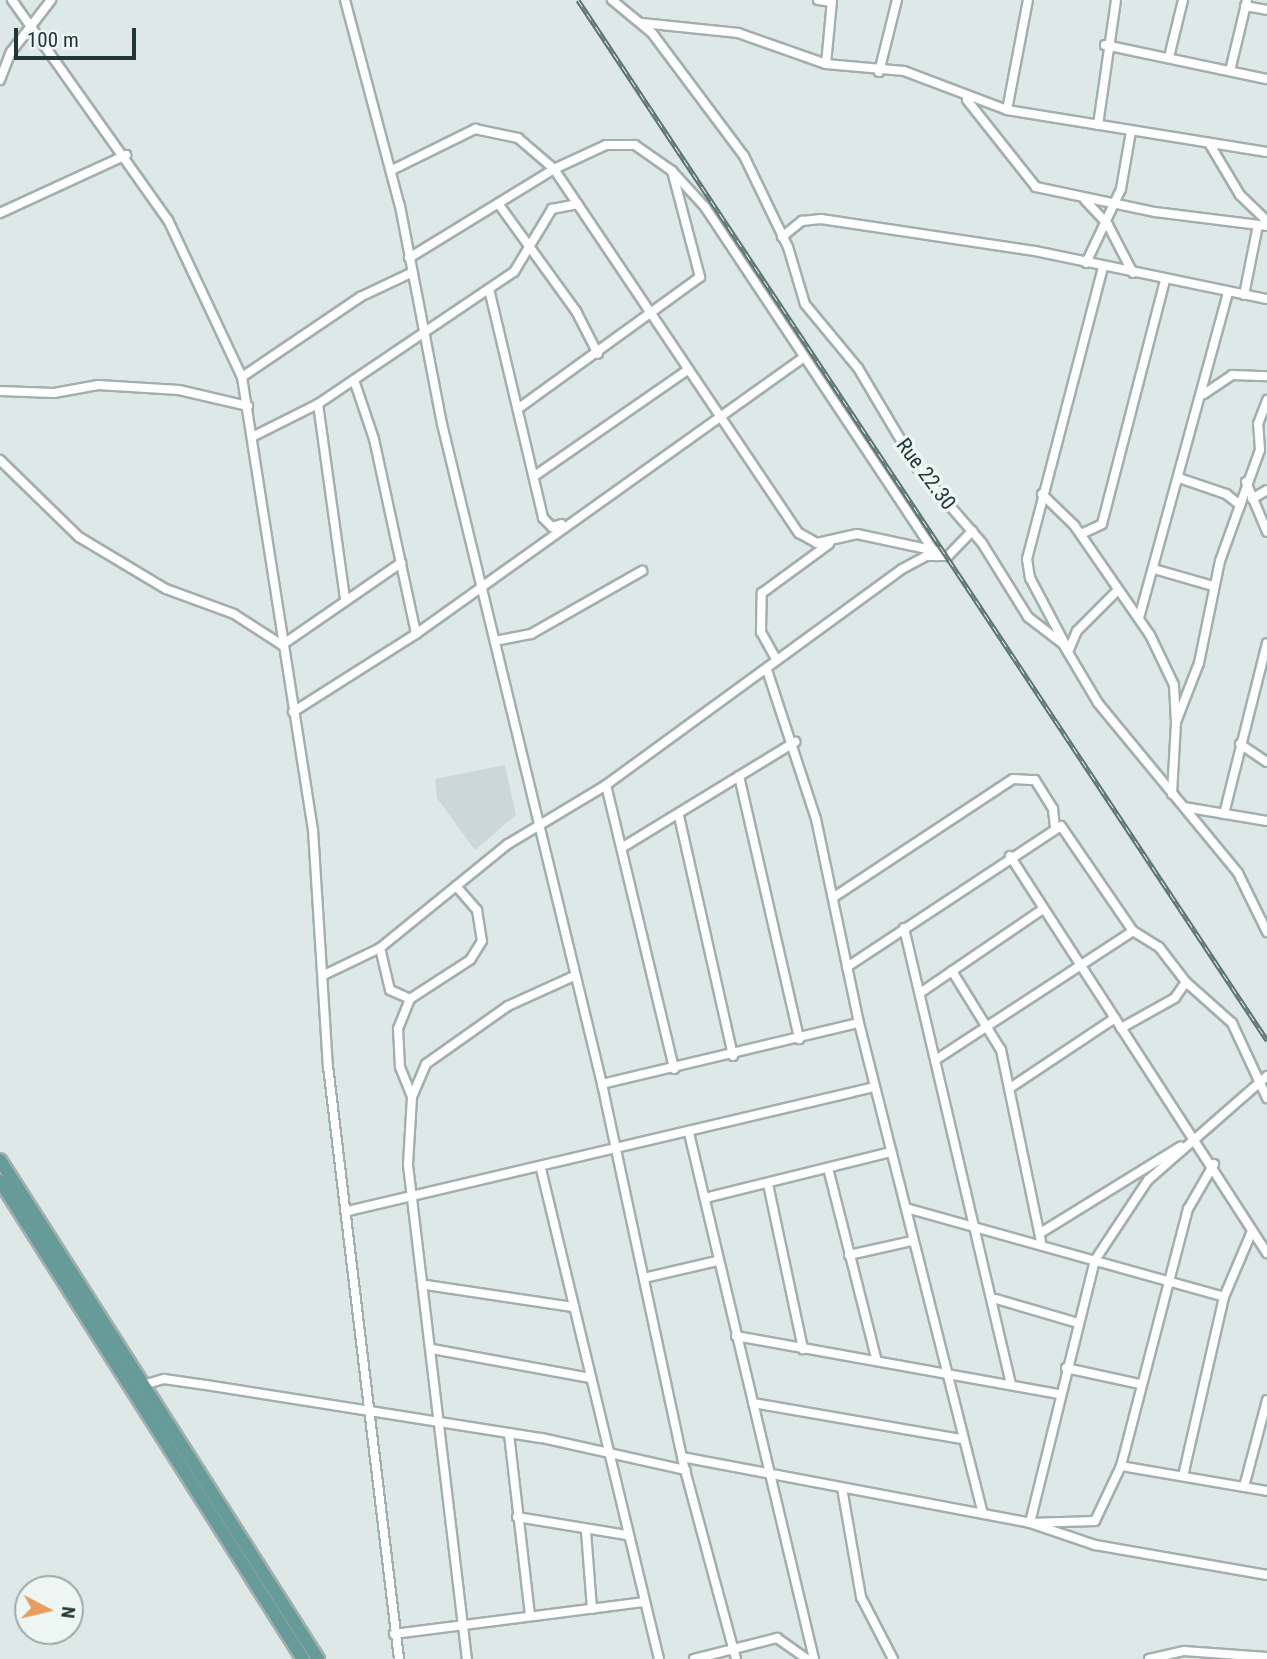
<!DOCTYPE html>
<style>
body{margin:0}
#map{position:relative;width:1267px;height:1659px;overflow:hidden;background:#dee8e6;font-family:"Roboto Condensed",sans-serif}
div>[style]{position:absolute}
.built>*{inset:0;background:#ccd8d5}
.roads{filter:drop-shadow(2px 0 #a2afae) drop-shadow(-2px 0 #a2afae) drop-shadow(0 2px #a2afae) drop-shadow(0 -2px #a2afae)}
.street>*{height:8px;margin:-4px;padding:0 4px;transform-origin:4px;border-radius:4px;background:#fff}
.primary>*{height:12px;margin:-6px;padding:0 6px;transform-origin:6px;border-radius:6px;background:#669b99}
.rail>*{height:5px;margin-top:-2.5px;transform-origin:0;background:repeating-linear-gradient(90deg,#eef6f3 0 8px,#5b7371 0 16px);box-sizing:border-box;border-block:2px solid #5b7371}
span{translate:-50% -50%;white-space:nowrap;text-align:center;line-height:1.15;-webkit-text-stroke:7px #eef6f3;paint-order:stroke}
.street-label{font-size:21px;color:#213736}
.north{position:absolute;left:14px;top:1575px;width:70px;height:70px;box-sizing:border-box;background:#eef6f3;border:2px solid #9caaa7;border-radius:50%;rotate:97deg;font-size:19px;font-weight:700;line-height:28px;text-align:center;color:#213736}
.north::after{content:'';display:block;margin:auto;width:24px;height:32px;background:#e79d5e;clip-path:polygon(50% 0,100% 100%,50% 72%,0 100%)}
.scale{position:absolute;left:14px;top:28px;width:122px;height:32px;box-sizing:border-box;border:4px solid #213736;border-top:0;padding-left:9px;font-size:21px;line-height:24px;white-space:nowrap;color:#213736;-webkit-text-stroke:5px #eef6f3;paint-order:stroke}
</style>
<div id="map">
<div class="built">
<i style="clip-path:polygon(505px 765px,516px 815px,475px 850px,437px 798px,435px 779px)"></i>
</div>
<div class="roads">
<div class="street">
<i style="left:12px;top:0;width:270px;rotate:54.7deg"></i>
<i style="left:168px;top:220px;width:174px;rotate:64.8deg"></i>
<i style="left:242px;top:377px;width:459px;rotate:81.1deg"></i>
<i style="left:313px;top:830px;width:236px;rotate:86.4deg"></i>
<i style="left:328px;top:1066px;width:597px;rotate:83.17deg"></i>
<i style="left:345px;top:0;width:213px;rotate:75.1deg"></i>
<i style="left:400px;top:206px;width:222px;rotate:79.1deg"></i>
<i style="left:442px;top:424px;width:679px;rotate:76.37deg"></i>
<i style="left:602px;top:1084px;width:395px;rotate:77.9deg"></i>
<i style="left:685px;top:1470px;width:196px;rotate:74.9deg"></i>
<i style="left:612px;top:0;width:52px;rotate:39.5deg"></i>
<i style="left:652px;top:33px;width:154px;rotate:53.2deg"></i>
<i style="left:744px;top:156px;width:101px;rotate:64.2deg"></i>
<i style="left:788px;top:247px;width:59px;rotate:73.4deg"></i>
<i style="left:805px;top:304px;width:83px;rotate:50.4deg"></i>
<i style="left:858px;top:368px;width:117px;rotate:59.3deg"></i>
<i style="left:918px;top:469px;width:98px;rotate:49.1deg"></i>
<i style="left:982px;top:543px;width:87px;rotate:58.1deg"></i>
<i style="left:1028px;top:617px;width:44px;rotate:37.6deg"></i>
<i style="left:1063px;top:644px;width:69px;rotate:59.3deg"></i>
<i style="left:1098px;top:703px;width:220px;rotate:50.5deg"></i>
<i style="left:1238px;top:873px;width:66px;rotate:63.8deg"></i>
<i style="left:818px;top:0;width:14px;rotate:8deg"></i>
<i style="left:1245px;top:6px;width:22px;rotate:10deg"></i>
<i style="left:642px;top:23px;width:97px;rotate:5.9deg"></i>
<i style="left:738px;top:33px;width:93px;rotate:19.4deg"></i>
<i style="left:826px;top:64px;width:78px;rotate:5.1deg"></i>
<i style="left:904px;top:71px;width:110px;rotate:20.7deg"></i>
<i style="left:1007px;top:110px;width:263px;rotate:9.2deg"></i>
<i style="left:1105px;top:45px;width:166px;rotate:11.9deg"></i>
<i style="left:1169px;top:57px;width:59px;rotate:-76.2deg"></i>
<i style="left:826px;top:64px;width:64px;rotate:-84.6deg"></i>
<i style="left:1230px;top:71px;width:73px;rotate:-76.5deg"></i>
<i style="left:879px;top:72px;width:74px;rotate:-76deg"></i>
<i style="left:0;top:80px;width:30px;rotate:-69deg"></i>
<i style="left:11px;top:52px;width:66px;rotate:-52.4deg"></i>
<i style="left:967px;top:100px;width:111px;rotate:51.6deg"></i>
<i style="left:1036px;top:187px;width:122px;rotate:11.9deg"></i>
<i style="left:1155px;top:212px;width:113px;rotate:7.1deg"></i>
<i style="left:1007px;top:110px;width:112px;rotate:-79.2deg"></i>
<i style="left:1098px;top:125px;width:126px;rotate:-81.8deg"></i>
<i style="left:1209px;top:143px;width:61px;rotate:59.2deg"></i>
<i style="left:1240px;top:195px;width:37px;rotate:44deg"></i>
<i style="left:392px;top:170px;width:93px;rotate:-26.3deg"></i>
<i style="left:475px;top:129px;width:44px;rotate:11.8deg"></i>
<i style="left:518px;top:138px;width:48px;rotate:40.7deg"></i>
<i style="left:554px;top:169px;width:439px;rotate:56.1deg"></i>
<i style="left:799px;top:533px;width:21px;rotate:29deg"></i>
<i style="left:817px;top:543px;width:41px;rotate:-12.7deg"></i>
<i style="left:857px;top:534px;width:81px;rotate:12.1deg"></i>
<i style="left:1085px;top:200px;width:34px;rotate:47deg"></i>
<i style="left:1108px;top:225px;width:54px;rotate:62.5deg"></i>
<i style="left:500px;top:206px;width:130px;rotate:54.1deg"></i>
<i style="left:576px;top:311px;width:48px;rotate:62.9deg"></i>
<i style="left:0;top:213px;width:139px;rotate:-24.7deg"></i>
<i style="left:782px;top:237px;width:26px;rotate:-39deg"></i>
<i style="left:802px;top:221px;width:19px;rotate:-6deg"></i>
<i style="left:821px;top:219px;width:216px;rotate:8.5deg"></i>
<i style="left:1035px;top:251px;width:237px;rotate:11.7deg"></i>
<i style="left:409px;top:258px;width:170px;rotate:-31.5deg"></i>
<i style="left:554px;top:169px;width:57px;rotate:-24.8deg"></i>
<i style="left:606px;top:145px;width:29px"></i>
<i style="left:635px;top:145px;width:45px;rotate:35.1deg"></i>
<i style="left:672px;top:171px;width:49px;rotate:47.5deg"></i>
<i style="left:705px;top:207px;width:419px;rotate:56.4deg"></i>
<i style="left:1086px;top:263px;width:82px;rotate:-64.7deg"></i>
<i style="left:1121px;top:189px;width:59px;rotate:-80.2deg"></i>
<i style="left:489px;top:289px;width:235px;rotate:76.7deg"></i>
<i style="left:543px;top:518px;width:13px;rotate:45deg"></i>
<i style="left:552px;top:527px;width:10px;rotate:-17deg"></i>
<i style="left:1244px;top:295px;width:71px;rotate:-78.7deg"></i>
<i style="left:242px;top:377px;width:143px;rotate:-34.1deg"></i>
<i style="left:360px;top:297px;width:56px;rotate:-25.2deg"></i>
<i style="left:354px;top:380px;width:62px;rotate:71.3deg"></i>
<i style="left:374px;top:439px;width:199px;rotate:77.8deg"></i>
<i style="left:0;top:391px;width:54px;rotate:2.1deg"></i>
<i style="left:54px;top:393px;width:45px;rotate:-10.3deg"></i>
<i style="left:98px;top:385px;width:81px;rotate:3.5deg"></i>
<i style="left:179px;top:390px;width:71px;rotate:13.1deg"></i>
<i style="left:1204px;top:394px;width:34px;rotate:-34deg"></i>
<i style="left:1232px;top:375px;width:35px;rotate:2deg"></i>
<i style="left:318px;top:404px;width:197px;rotate:82.1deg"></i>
<i style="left:519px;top:408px;width:223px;rotate:-35.9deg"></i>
<i style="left:700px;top:277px;width:110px;rotate:-104.8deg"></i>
<i style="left:254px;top:436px;width:72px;rotate:-26.6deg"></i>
<i style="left:318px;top:404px;width:236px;rotate:-34deg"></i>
<i style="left:514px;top:272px;width:74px;rotate:-58.9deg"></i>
<i style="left:552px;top:209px;width:26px;rotate:-11deg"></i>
<i style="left:0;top:460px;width:110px;rotate:44.3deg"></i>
<i style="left:79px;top:537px;width:101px;rotate:30.9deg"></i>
<i style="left:166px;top:589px;width:72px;rotate:20.2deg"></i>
<i style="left:234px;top:614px;width:57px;rotate:32.9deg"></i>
<i style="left:282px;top:645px;width:145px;rotate:-34.6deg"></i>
<i style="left:536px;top:475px;width:183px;rotate:-34.7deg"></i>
<i style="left:1179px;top:478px;width:50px;rotate:18.8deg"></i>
<i style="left:1226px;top:494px;width:18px;rotate:38deg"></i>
<i style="left:1246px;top:482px;width:54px;rotate:67.2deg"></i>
<i style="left:1042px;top:494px;width:45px;rotate:44.1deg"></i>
<i style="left:1074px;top:525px;width:134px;rotate:55.4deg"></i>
<i style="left:1150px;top:635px;width:55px;rotate:64.4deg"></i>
<i style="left:1174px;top:685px;width:34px;rotate:87deg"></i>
<i style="left:1252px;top:499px;width:17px;rotate:-31deg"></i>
<i style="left:1081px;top:534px;width:23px;rotate:-25deg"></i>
<i style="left:1102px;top:524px;width:252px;rotate:-75.5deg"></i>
<i style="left:1154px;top:569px;width:61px;rotate:16.1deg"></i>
<i style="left:1139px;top:618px;width:338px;rotate:-74.7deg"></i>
<i style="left:495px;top:641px;width:37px;rotate:-11deg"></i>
<i style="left:531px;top:634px;width:128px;rotate:-29.6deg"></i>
<i style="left:1065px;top:644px;width:75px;rotate:-117.9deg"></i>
<i style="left:1030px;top:578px;width:19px;rotate:-99deg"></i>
<i style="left:1027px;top:559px;width:302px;rotate:-75.4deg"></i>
<i style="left:1068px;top:652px;width:23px;rotate:-67deg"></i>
<i style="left:1077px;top:631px;width:57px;rotate:-45deg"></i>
<i style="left:776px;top:659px;width:31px;rotate:-119deg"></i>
<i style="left:761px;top:632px;width:39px;rotate:-89deg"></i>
<i style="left:762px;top:593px;width:83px;rotate:-36.2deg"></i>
<i style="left:767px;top:670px;width:157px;rotate:71.8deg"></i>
<i style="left:816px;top:819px;width:208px;rotate:78.1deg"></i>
<i style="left:859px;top:1023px;width:506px;rotate:75.83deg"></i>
<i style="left:293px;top:712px;width:146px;rotate:-32.4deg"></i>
<i style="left:416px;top:634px;width:475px;rotate:-35.5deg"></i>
<i style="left:1240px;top:744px;width:32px;rotate:34deg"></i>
<i style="left:739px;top:776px;width:270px;rotate:77.1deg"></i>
<i style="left:606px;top:785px;width:292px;rotate:76.5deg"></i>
<i style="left:1172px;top:794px;width:72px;rotate:-86.8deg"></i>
<i style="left:1176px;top:722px;width:63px;rotate:-68.7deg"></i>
<i style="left:1199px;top:663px;width:104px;rotate:-78.4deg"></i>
<i style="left:1220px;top:561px;width:118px;rotate:-70.2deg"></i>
<i style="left:1260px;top:450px;width:26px;rotate:-94deg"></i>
<i style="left:1258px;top:424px;width:26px;rotate:-69deg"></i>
<i style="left:1184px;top:807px;width:84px;rotate:9.6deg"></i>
<i style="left:1224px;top:814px;width:176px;rotate:-75.9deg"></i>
<i style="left:679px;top:816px;width:246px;rotate:77.3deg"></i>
<i style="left:623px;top:847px;width:202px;rotate:-31.4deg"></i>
<i style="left:1010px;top:856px;width:473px;rotate:57.1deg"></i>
<i style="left:456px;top:886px;width:32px;rotate:49deg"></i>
<i style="left:477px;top:910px;width:31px;rotate:81deg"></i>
<i style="left:482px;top:941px;width:22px;rotate:122deg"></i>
<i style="left:470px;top:960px;width:72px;rotate:147deg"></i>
<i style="left:410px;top:999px;width:32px;rotate:112deg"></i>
<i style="left:398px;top:1029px;width:38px;rotate:87deg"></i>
<i style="left:400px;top:1067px;width:32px;rotate:68deg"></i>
<i style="left:412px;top:1097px;width:68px;rotate:93.4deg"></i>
<i style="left:408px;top:1165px;width:498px;rotate:83.2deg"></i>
<i style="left:834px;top:897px;width:214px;rotate:-33.4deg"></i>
<i style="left:1013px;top:779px;width:22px;rotate:3deg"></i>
<i style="left:1035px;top:780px;width:34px;rotate:58deg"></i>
<i style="left:1053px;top:809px;width:18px;rotate:84deg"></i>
<i style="left:904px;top:928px;width:467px;rotate:76.8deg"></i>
<i style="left:380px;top:948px;width:43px;rotate:76.6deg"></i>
<i style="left:390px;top:990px;width:22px;rotate:24deg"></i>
<i style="left:847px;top:967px;width:256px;rotate:-33.4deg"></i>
<i style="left:1061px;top:826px;width:127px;rotate:55.6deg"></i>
<i style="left:1133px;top:931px;width:31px;rotate:32deg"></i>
<i style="left:1159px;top:947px;width:44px;rotate:52.4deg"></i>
<i style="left:1186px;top:982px;width:19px;rotate:125deg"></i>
<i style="left:1175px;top:998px;width:62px;rotate:150.9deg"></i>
<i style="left:952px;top:971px;width:93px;rotate:58.2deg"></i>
<i style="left:1001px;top:1050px;width:195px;rotate:78.2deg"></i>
<i style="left:326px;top:974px;width:60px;rotate:-25.7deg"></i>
<i style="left:380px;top:948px;width:165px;rotate:-39.1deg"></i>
<i style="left:508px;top:844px;width:114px;rotate:-31deg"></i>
<i style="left:606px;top:785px;width:366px;rotate:-36.1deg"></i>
<i style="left:902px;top:569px;width:27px;rotate:-28deg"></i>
<i style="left:926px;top:556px;width:22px"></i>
<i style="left:948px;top:556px;width:35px;rotate:-46deg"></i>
<i style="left:1186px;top:982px;width:62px;rotate:41.7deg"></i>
<i style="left:1232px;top:1023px;width:83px;rotate:65deg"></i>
<i style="left:920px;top:993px;width:149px;rotate:-34.3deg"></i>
<i style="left:937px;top:1059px;width:234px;rotate:-33.1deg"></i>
<i style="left:1267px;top:1076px;width:158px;rotate:138.8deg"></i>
<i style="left:1148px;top:1180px;width:96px;rotate:123.5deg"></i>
<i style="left:1095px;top:1260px;width:271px;rotate:103.9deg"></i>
<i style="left:1030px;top:1523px;width:69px;rotate:18.7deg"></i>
<i style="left:1095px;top:1545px;width:175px;rotate:9.9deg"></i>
<i style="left:602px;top:1084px;width:264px;rotate:-13.4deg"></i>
<i style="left:1010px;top:1088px;width:126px;rotate:-33.7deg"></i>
<i style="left:412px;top:1097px;width:36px;rotate:-67deg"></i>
<i style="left:426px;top:1064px;width:100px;rotate:-35.3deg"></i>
<i style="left:508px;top:1006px;width:70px;rotate:-24.4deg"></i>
<i style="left:689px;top:1133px;width:541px;rotate:76.63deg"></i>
<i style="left:828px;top:1168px;width:199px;rotate:75.8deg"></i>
<i style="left:541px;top:1169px;width:504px;rotate:76.46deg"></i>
<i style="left:768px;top:1184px;width:169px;rotate:78deg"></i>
<i style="left:705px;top:1198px;width:192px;rotate:-13.9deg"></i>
<i style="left:906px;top:1208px;width:330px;rotate:15.6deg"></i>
<i style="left:348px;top:1211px;width:540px;rotate:-13.26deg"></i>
<i style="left:1042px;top:1232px;width:163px;rotate:-31.7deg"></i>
<i style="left:849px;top:1255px;width:65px;rotate:-12.5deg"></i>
<i style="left:644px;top:1278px;width:75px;rotate:-13.1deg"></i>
<i style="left:426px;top:1285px;width:150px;rotate:8.5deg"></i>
<i style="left:996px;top:1299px;width:85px;rotate:16.3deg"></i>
<i style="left:736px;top:1336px;width:327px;rotate:10.2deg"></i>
<i style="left:432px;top:1349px;width:161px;rotate:10.4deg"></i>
<i style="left:1066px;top:1368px;width:76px;rotate:12.2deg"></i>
<i style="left:143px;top:1385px;width:22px;rotate:-16deg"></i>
<i style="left:164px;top:1379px;width:42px;rotate:8.1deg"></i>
<i style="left:206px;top:1385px;width:340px;rotate:9deg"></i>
<i style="left:542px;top:1438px;width:147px;rotate:12.6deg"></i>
<i style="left:753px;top:1403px;width:212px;rotate:9.8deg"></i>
<i style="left:509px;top:1434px;width:182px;rotate:83.4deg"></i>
<i style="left:682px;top:1457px;width:354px;rotate:10.7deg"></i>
<i style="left:1030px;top:1523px;width:65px;rotate:-1.8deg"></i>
<i style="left:1095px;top:1521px;width:61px;rotate:-64.7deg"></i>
<i style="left:1121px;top:1466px;width:266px;rotate:-75.4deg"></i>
<i style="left:1188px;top:1209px;width:52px;rotate:-60deg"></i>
<i style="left:1121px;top:1466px;width:148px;rotate:9.7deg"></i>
<i style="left:1183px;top:1476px;width:184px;rotate:-77.1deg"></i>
<i style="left:1224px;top:1297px;width:72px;rotate:-67deg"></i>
<i style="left:1244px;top:1487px;width:90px;rotate:-75.2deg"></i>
<i style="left:842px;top:1488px;width:111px;rotate:80.1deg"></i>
<i style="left:861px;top:1597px;width:70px;rotate:62.7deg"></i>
<i style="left:517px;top:1517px;width:111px;rotate:9.3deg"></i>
<i style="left:586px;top:1531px;width:78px;rotate:85.6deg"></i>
<i style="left:394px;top:1634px;width:251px;rotate:-7.3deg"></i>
<i style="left:694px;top:1659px;width:86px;rotate:-14.2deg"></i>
<i style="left:777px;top:1638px;width:37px;rotate:35deg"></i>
<i style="left:1149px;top:1659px;width:36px;rotate:-13deg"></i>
<i style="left:1184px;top:1651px;width:83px;rotate:4.1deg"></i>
</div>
<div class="primary">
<i style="left:0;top:1160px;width:592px;rotate:57.49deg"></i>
<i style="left:0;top:1181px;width:566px;rotate:57.63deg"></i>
</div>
</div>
<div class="rail">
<i style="left:578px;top:0;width:1248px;rotate:56.48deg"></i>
</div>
<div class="street-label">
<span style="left:926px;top:474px;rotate:53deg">Rue 22.30</span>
</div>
<div class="north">N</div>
<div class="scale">100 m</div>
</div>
